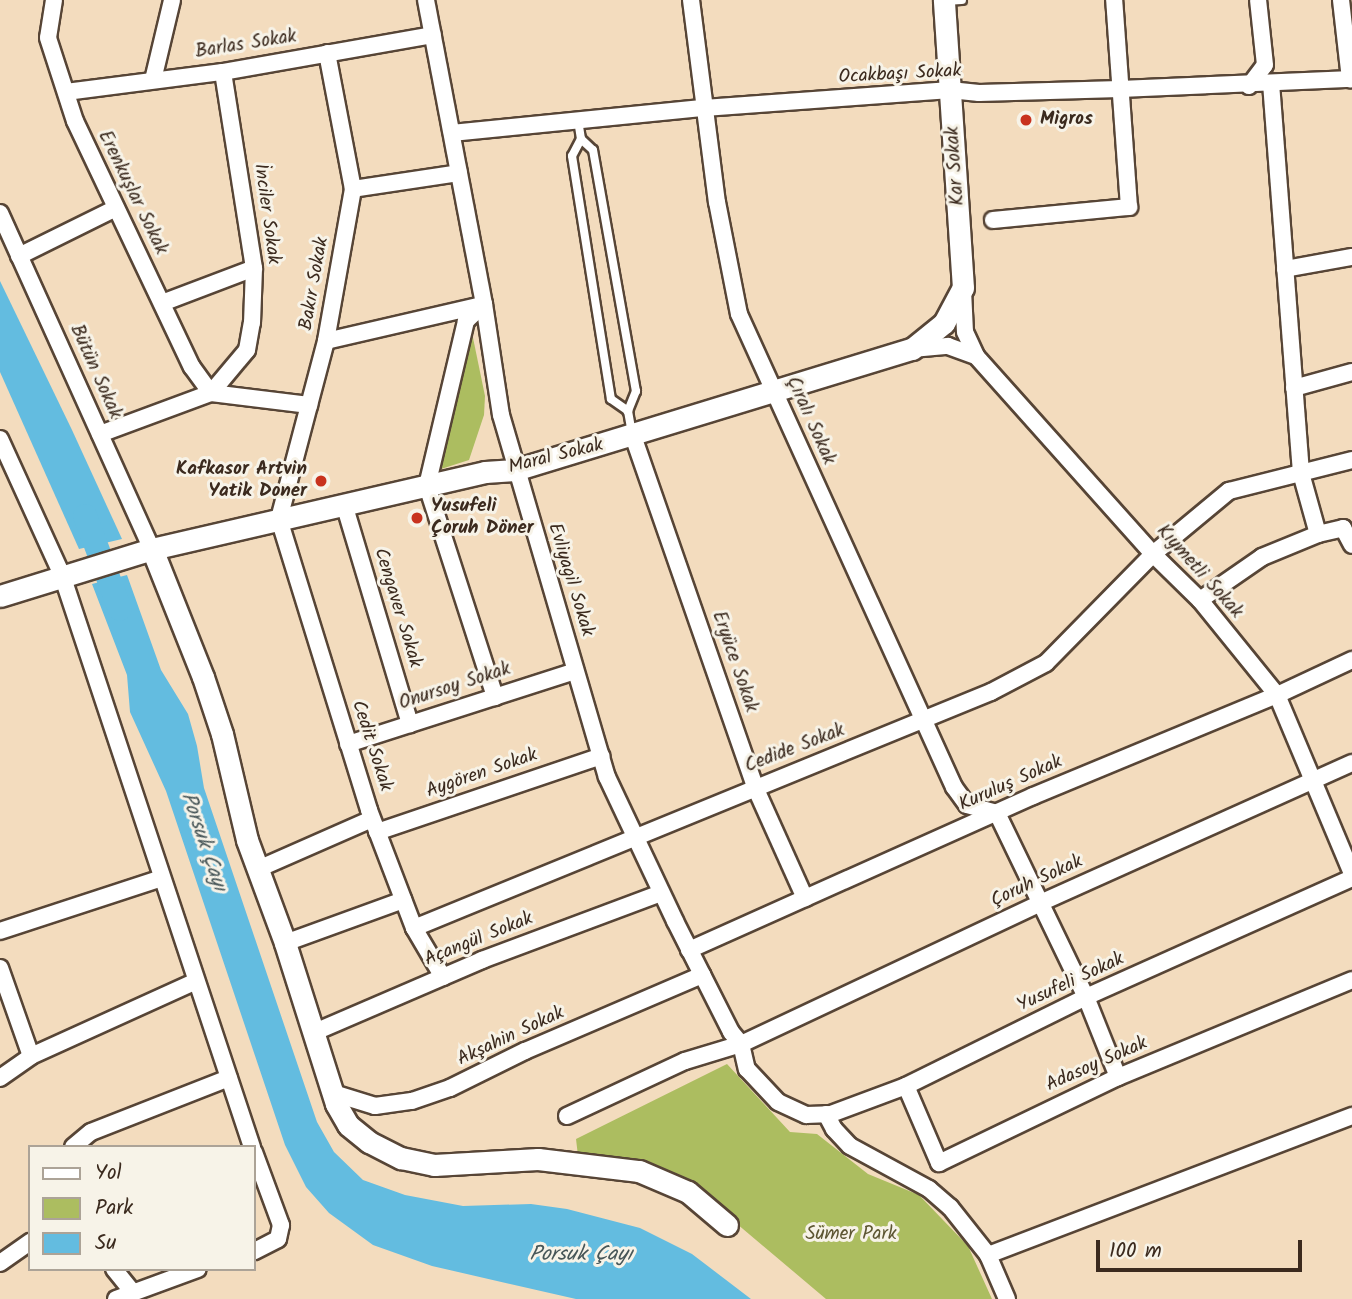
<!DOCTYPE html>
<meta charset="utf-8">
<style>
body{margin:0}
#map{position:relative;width:1352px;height:1299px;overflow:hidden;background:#f3dcbe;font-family:Kalam,sans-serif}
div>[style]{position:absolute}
.green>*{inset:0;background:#acbd60}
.water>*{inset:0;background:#63bce0}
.river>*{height:24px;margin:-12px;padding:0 12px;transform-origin:12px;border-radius:12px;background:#63bce0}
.roads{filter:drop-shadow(2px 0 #574536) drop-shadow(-2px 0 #574536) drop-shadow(0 2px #574536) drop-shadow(0 -2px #574536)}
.lane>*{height:8px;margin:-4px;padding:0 4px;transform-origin:4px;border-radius:4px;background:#fff}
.street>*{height:16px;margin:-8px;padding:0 8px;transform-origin:8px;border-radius:8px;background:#fff}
.secondary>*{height:21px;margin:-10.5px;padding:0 10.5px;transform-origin:10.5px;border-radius:10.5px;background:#fff}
.dots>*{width:19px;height:19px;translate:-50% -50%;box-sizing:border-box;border:4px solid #f7f3e8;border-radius:50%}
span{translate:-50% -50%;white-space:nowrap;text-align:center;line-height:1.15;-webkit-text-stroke:6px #f7f3e8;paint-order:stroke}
.street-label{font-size:19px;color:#3b2a1e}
.poi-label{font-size:19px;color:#3b2a1e;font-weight:700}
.left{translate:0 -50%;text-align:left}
.right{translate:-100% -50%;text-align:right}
.park-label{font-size:19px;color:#5d5632}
.water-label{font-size:21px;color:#475658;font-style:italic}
.legend{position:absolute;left:28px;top:1145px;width:228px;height:126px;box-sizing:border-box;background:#f7f3e8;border:2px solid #aca397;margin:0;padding:9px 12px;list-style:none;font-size:21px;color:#3b2a1e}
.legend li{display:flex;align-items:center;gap:14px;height:35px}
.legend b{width:35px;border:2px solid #aca397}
.scale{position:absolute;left:1096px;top:1240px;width:206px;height:32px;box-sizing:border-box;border:4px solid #3b2a1e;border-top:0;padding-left:9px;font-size:21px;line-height:24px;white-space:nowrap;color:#3b2a1e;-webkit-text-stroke:5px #f7f3e8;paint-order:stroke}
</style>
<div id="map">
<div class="green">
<i style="clip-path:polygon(472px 333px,485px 396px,484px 415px,469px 460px,441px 469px)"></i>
<i style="clip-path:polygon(727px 1064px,790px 1132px,817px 1134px,868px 1174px,919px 1195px,968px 1246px,992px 1299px,826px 1299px,704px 1196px,578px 1156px,576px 1139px)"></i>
</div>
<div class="water">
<i style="clip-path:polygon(0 281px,72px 430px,122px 539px,79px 549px,0 372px)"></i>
<i style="clip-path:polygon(127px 575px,161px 670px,188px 714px,197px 746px,204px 788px,317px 1122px,334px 1152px,363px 1180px,405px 1195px,463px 1206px,531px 1204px,567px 1209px,640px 1228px,692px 1254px,751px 1299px,576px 1299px,432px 1266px,373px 1245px,329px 1213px,306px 1187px,285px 1145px,166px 791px,130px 712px,127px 675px,92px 584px)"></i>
</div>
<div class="river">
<i style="left:85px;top:516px;width:99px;rotate:69.4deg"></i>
</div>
<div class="roads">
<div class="lane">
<i style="left:944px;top:1px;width:18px;rotate:-3deg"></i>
<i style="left:578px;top:120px;width:19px;rotate:81deg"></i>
<i style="left:581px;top:139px;width:19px;rotate:118deg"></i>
<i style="left:572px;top:156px;width:246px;rotate:80.9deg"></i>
<i style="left:611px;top:399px;width:21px;rotate:35deg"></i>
<i style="left:581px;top:139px;width:16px;rotate:43deg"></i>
<i style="left:593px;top:150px;width:245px;rotate:79.9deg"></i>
<i style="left:636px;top:391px;width:22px;rotate:112deg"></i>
<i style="left:628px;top:411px;width:22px;rotate:80deg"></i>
</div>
<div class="street">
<i style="left:54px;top:0;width:38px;rotate:99deg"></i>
<i style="left:48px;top:38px;width:87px;rotate:72deg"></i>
<i style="left:75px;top:121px;width:272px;rotate:64.6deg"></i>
<i style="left:192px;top:367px;width:32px;rotate:54deg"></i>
<i style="left:426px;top:0;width:309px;rotate:79.2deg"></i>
<i style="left:484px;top:304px;width:112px;rotate:81.3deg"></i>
<i style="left:501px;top:415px;width:377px;rotate:73.7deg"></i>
<i style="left:607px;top:777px;width:159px;rotate:64.7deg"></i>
<i style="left:675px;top:921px;width:124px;rotate:63.2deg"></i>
<i style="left:731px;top:1032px;width:16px;rotate:50deg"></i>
<i style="left:741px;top:1044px;width:26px;rotate:77deg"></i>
<i style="left:747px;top:1069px;width:45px;rotate:46.8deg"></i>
<i style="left:778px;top:1102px;width:31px;rotate:25deg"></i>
<i style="left:806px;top:1115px;width:25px;rotate:-2deg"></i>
<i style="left:831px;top:1114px;width:80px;rotate:-20.5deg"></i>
<i style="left:906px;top:1086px;width:201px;rotate:-26.3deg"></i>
<i style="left:1086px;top:997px;width:291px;rotate:-24.1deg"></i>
<i style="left:691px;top:0;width:204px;rotate:82.7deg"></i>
<i style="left:717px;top:202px;width:114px;rotate:78.9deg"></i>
<i style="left:739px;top:314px;width:520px;rotate:65.56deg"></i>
<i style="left:954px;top:787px;width:22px;rotate:54deg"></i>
<i style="left:967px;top:805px;width:31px;rotate:15deg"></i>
<i style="left:1341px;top:0;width:80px;rotate:83.5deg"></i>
<i style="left:327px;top:53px;width:138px;rotate:79.2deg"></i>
<i style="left:353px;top:189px;width:154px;rotate:100.1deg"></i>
<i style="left:326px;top:341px;width:184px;rotate:104.8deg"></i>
<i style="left:279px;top:519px;width:305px;rotate:72.8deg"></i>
<i style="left:369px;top:810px;width:126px;rotate:69.1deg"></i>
<i style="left:414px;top:928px;width:57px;rotate:59.4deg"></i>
<i style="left:153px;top:80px;width:82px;rotate:-76.6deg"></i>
<i style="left:1249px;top:86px;width:26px;rotate:-53deg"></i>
<i style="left:1265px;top:65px;width:65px;rotate:-96.1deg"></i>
<i style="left:66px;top:92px;width:158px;rotate:-7.3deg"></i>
<i style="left:223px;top:72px;width:213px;rotate:-10deg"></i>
<i style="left:452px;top:133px;width:253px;rotate:-5.7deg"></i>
<i style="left:704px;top:108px;width:247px;rotate:-4.2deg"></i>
<i style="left:950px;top:90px;width:29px;rotate:6deg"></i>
<i style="left:979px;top:93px;width:141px;rotate:-1.6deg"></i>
<i style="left:1120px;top:89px;width:232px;rotate:-2.5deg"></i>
<i style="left:353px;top:189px;width:107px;rotate:-8.6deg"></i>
<i style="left:0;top:213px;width:369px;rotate:65.7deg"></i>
<i style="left:993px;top:220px;width:137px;rotate:-5.5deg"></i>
<i style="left:1129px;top:207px;width:208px;rotate:-94.1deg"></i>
<i style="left:19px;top:256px;width:108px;rotate:-26.3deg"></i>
<i style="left:1285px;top:269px;width:68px;rotate:-10.2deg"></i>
<i style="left:963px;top:290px;width:42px;rotate:87.3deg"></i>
<i style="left:965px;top:332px;width:26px;rotate:65deg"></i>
<i style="left:976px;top:356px;width:266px;rotate:48.2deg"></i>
<i style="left:1153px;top:554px;width:66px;rotate:44.4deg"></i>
<i style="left:1200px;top:600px;width:122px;rotate:51deg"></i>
<i style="left:1277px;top:695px;width:193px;rotate:67.2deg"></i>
<i style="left:162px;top:303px;width:98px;rotate:-20.8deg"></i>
<i style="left:484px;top:304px;width:25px;rotate:137deg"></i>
<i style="left:466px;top:321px;width:170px;rotate:103.3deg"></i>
<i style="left:427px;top:486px;width:222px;rotate:72.1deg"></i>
<i style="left:326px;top:341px;width:160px;rotate:-13deg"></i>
<i style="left:912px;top:349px;width:36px;rotate:-5deg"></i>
<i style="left:948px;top:346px;width:30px;rotate:20deg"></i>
<i style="left:1294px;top:388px;width:60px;rotate:-15.4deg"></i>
<i style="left:211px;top:393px;width:56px;rotate:-50.1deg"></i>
<i style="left:247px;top:350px;width:27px;rotate:-80deg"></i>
<i style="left:252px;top:323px;width:55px;rotate:-87.9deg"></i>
<i style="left:254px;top:268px;width:198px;rotate:-99deg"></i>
<i style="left:100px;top:434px;width:118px;rotate:-20.3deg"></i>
<i style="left:211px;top:393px;width:99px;rotate:7deg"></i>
<i style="left:633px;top:436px;width:372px;rotate:70.8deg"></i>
<i style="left:755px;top:787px;width:122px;rotate:65.8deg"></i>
<i style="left:0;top:439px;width:149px;rotate:65.5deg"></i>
<i style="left:62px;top:575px;width:603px;rotate:71.63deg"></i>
<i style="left:344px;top:504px;width:230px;rotate:73.3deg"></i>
<i style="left:1318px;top:534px;width:26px;rotate:-13deg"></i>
<i style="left:1343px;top:528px;width:19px;rotate:62deg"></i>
<i style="left:1200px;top:600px;width:75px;rotate:-34.7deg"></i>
<i style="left:1262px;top:557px;width:61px;rotate:-22.3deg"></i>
<i style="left:1318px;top:534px;width:63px;rotate:-105.6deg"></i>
<i style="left:1301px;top:473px;width:390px;rotate:-94.4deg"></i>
<i style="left:348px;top:744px;width:238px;rotate:-17.8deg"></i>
<i style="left:997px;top:813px;width:204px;rotate:64.2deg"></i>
<i style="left:1086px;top:997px;width:86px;rotate:68.2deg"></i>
<i style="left:377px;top:832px;width:237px;rotate:-18.7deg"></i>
<i style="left:258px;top:869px;width:124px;rotate:-23.7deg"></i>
<i style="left:414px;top:928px;width:623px;rotate:-22.25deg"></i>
<i style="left:991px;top:692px;width:62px;rotate:-27.8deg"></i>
<i style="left:1046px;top:663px;width:153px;rotate:-45.5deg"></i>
<i style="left:1153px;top:554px;width:99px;rotate:-39.7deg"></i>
<i style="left:1229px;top:491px;width:127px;rotate:-14.1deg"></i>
<i style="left:0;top:931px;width:170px;rotate:-18.1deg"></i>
<i style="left:285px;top:943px;width:126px;rotate:-20deg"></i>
<i style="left:689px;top:950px;width:377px;rotate:-24.1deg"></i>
<i style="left:1033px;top:796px;width:264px;rotate:-22.5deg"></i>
<i style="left:1277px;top:695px;width:83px;rotate:-25deg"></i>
<i style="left:0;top:968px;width:93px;rotate:70.6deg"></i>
<i style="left:315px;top:1032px;width:182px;rotate:-23.3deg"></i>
<i style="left:482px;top:960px;width:191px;rotate:-20.5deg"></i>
<i style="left:0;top:1078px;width:38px;rotate:-35deg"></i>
<i style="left:31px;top:1056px;width:181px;rotate:-24.4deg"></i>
<i style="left:906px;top:1086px;width:84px;rotate:66.8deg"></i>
<i style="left:939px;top:1163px;width:199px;rotate:-25.7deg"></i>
<i style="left:1118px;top:1077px;width:253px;rotate:-22.5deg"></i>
<i style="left:333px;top:1093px;width:44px;rotate:17.2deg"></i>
<i style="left:375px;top:1106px;width:37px;rotate:-8deg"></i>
<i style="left:412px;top:1101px;width:40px;rotate:-18.9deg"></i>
<i style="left:450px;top:1088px;width:84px;rotate:-26.3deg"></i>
<i style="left:525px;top:1051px;width:193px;rotate:-23.2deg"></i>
<i style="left:826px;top:1114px;width:17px;rotate:62deg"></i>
<i style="left:834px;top:1129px;width:23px;rotate:47deg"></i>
<i style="left:850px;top:1146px;width:90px;rotate:28.6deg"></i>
<i style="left:929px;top:1189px;width:28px;rotate:41deg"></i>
<i style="left:950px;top:1207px;width:61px;rotate:51.6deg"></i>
<i style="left:988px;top:1255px;width:48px;rotate:66.6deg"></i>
<i style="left:567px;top:1116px;width:130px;rotate:-25deg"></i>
<i style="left:685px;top:1061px;width:59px;rotate:-16.9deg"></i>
<i style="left:741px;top:1044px;width:328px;rotate:-25.2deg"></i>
<i style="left:1038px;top:904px;width:344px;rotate:-24.2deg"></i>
<i style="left:73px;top:1147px;width:23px;rotate:-40deg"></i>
<i style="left:91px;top:1132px;width:148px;rotate:-21.4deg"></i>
<i style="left:254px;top:1152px;width:78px;rotate:69.7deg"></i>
<i style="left:281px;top:1225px;width:14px;rotate:102deg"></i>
<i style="left:278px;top:1239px;width:27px;rotate:153deg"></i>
<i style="left:988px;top:1255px;width:390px;rotate:-20.9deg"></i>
<i style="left:0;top:1263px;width:37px;rotate:-35deg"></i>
<i style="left:114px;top:1269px;width:28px;rotate:51deg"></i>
<i style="left:116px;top:1299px;width:87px;rotate:-20.1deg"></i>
</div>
<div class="secondary">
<i style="left:152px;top:549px;width:138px;rotate:68.3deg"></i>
<i style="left:203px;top:677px;width:60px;rotate:71.6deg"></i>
<i style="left:222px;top:734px;width:109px;rotate:76.7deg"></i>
<i style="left:247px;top:840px;width:110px;rotate:69.7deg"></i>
<i style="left:285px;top:943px;width:169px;rotate:72.4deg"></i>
<i style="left:336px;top:1104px;width:24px;rotate:60deg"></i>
<i style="left:348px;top:1125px;width:27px;rotate:39deg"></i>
<i style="left:369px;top:1142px;width:36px;rotate:27deg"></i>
<i style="left:401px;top:1158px;width:34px;rotate:12deg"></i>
<i style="left:434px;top:1165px;width:104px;rotate:-3.3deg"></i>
<i style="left:538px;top:1159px;width:102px;rotate:6.8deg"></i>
<i style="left:639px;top:1171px;width:53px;rotate:23.2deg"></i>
<i style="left:688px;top:1192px;width:51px;rotate:40.2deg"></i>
<i style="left:0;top:596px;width:159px;rotate:-17.2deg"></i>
<i style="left:152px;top:549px;width:342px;rotate:-13deg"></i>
<i style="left:485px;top:472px;width:30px;rotate:-4deg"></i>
<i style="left:515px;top:470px;width:415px;rotate:-17deg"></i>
<i style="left:912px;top:349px;width:41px;rotate:-39.1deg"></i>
<i style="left:944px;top:323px;width:40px;rotate:-62deg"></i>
<i style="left:963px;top:288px;width:289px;rotate:-93.8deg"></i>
</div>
</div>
<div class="dots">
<i style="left:1026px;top:120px;background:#c8321e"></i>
<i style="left:321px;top:481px;background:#c8321e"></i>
<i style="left:417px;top:518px;background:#c8321e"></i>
</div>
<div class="street-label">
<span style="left:246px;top:45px;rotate:-9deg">Barlas Sokak</span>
<span style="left:900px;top:75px;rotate:-3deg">Ocakbaşı Sokak</span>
<span style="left:956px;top:166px;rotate:-94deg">Kar Sokak</span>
<span style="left:132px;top:193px;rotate:64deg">Erenkuşlar Sokak</span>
<span style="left:266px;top:214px;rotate:82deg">İnciler Sokak</span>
<span style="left:315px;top:284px;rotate:-80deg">Bakır Sokak</span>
<span style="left:95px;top:372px;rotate:66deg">Bütün Sokak</span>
<span style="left:810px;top:421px;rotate:66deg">Çıralı Sokak</span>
<span style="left:556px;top:457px;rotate:-14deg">Maral Sokak</span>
<span style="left:1199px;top:572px;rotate:48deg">Kıymetli Sokak</span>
<span style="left:570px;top:580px;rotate:73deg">Evliyagil Sokak</span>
<span style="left:397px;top:608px;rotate:73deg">Cengaver Sokak</span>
<span style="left:734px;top:662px;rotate:71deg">Eryüce Sokak</span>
<span style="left:455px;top:687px;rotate:-18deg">Onursoy Sokak</span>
<span style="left:371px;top:746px;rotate:72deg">Cedit Sokak</span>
<span style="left:795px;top:749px;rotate:-21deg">Cedide Sokak</span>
<span style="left:482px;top:774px;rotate:-19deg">Aygören Sokak</span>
<span style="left:1011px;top:784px;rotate:-24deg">Kuruluş Sokak</span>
<span style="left:1037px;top:882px;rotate:-25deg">Çoruh Sokak</span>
<span style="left:479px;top:940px;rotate:-22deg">Açangül Sokak</span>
<span style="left:1071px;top:983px;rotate:-25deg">Yusufeli Sokak</span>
<span style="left:511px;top:1037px;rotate:-25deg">Akşahin Sokak</span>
<span style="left:1097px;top:1065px;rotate:-24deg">Adasoy Sokak</span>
</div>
<div class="poi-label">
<span class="left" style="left:1040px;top:120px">Migros</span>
<span class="right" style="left:307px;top:481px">Kafkasor Artvin<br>Yatik Doner</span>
<span class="left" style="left:431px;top:518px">Yusufeli<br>Çoruh Döner</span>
</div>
<div class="park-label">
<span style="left:851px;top:1235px">Sümer Park</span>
</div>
<div class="water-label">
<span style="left:203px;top:842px;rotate:71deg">Porsuk Çayı</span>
<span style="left:581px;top:1255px">Porsuk Çayı</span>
</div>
<ul class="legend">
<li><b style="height:9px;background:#fff"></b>Yol</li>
<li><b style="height:19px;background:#acbd60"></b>Park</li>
<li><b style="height:19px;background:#63bce0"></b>Su</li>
</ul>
<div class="scale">100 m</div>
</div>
